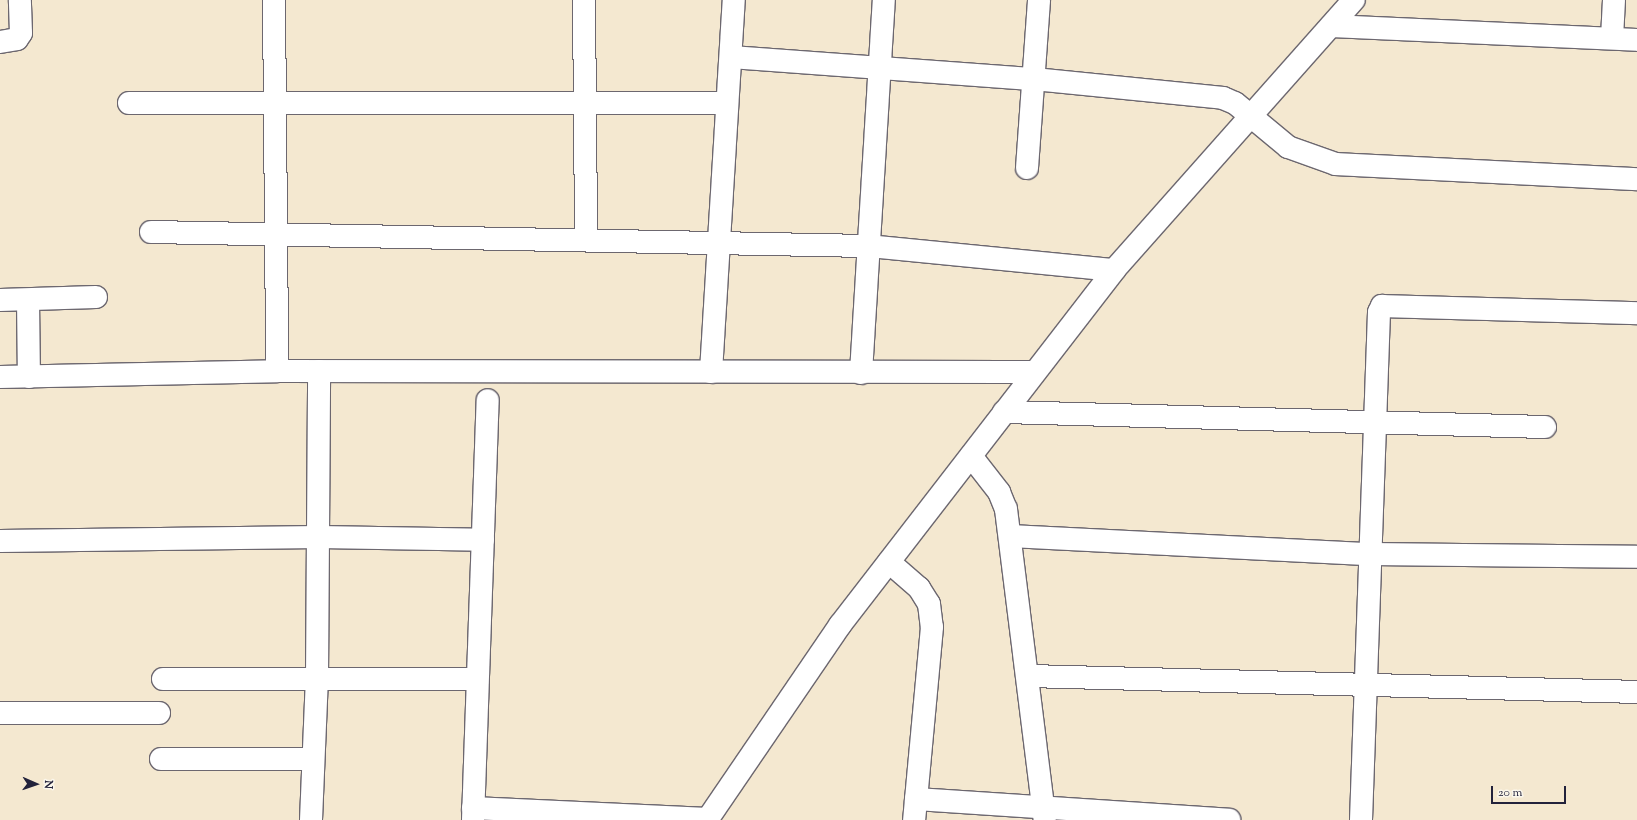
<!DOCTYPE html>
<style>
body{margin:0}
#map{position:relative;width:1637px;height:820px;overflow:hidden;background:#f4e8d0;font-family:"Sorts Mill Goudy",serif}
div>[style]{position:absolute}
.roads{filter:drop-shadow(1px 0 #6c676f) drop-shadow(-1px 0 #6c676f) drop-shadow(0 1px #6c676f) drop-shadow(0 -1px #6c676f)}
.street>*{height:22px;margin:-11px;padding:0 11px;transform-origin:11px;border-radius:11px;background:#fff}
span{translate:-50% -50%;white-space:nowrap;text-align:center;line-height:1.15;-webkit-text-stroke:3.5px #fbf7ec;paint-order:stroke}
.north{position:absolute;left:16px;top:764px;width:40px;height:40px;-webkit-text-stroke:3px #fbf7ec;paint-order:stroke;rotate:92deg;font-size:11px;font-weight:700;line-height:16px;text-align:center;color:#22223b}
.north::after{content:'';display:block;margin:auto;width:14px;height:18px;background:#22223b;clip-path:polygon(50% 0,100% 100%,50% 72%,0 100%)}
.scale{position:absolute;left:1491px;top:786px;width:75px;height:18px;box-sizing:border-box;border:2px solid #22223b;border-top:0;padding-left:5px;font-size:12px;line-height:14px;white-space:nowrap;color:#22223b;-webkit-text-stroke:3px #fbf7ec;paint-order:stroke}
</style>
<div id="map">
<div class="roads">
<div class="street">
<i style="left:274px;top:0;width:371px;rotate:89.5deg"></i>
<i style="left:584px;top:0;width:239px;rotate:89.5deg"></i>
<i style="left:1331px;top:26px;width:306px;rotate:2.6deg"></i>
<i style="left:1612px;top:38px;width:38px;rotate:-87deg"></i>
<i style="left:0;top:42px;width:17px;rotate:-10deg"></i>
<i style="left:17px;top:39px;width:7px;rotate:-56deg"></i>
<i style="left:21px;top:33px;width:33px;rotate:-92deg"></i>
<i style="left:731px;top:57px;width:304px;rotate:4.2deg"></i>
<i style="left:1034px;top:79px;width:190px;rotate:5.7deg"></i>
<i style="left:1223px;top:98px;width:13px;rotate:23deg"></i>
<i style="left:1235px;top:103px;width:69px;rotate:39.7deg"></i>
<i style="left:1288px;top:147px;width:51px;rotate:19.5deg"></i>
<i style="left:1336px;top:164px;width:301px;rotate:2.9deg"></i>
<i style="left:129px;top:103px;width:598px"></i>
<i style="left:1027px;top:168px;width:168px;rotate:-85.9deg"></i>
<i style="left:151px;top:232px;width:717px;rotate:1.12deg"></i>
<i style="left:868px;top:246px;width:247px;rotate:5.6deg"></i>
<i style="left:0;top:300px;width:96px;rotate:-1.8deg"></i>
<i style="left:28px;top:300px;width:77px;rotate:89.3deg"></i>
<i style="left:711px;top:372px;width:373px;rotate:-86.5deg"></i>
<i style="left:861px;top:373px;width:374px;rotate:-86.5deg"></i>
<i style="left:0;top:377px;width:277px;rotate:-1.2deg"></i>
<i style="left:277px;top:371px;width:757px;rotate:0.08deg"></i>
<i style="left:1004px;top:412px;width:541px;rotate:1.59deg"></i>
<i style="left:971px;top:456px;width:46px;rotate:52.1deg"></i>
<i style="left:999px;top:492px;width:18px;rotate:68deg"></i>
<i style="left:1006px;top:509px;width:313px;rotate:82.9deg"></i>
<i style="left:1010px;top:536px;width:360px;rotate:2.9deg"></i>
<i style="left:1370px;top:554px;width:266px;rotate:0.6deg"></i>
<i style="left:0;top:541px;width:319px;rotate:-0.7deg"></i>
<i style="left:319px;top:537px;width:164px;rotate:1deg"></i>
<i style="left:889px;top:562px;width:40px;rotate:41deg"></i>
<i style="left:919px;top:588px;width:19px;rotate:58deg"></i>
<i style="left:929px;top:604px;width:23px;rotate:83deg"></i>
<i style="left:932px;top:627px;width:194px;rotate:95.3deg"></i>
<i style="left:1028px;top:676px;width:609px;rotate:1.5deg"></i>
<i style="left:163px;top:679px;width:314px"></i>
<i style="left:0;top:713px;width:159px"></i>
<i style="left:161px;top:759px;width:152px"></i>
<i style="left:916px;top:799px;width:314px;rotate:3.8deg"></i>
<i style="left:473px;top:808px;width:235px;rotate:2.7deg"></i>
<i style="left:311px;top:820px;width:143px;rotate:-87.6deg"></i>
<i style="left:317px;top:677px;width:306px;rotate:-89.6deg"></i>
<i style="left:473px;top:820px;width:420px;rotate:-88deg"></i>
<i style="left:707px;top:820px;width:236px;rotate:-55.7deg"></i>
<i style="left:840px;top:625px;width:448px;rotate:-52.3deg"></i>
<i style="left:1114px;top:270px;width:361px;rotate:-48.4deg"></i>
<i style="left:1361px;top:820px;width:508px;rotate:-87.97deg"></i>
<i style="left:1379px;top:312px;width:7px;rotate:-63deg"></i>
<i style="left:1382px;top:306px;width:255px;rotate:1.6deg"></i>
</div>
</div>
<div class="north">N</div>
<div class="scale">20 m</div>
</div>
